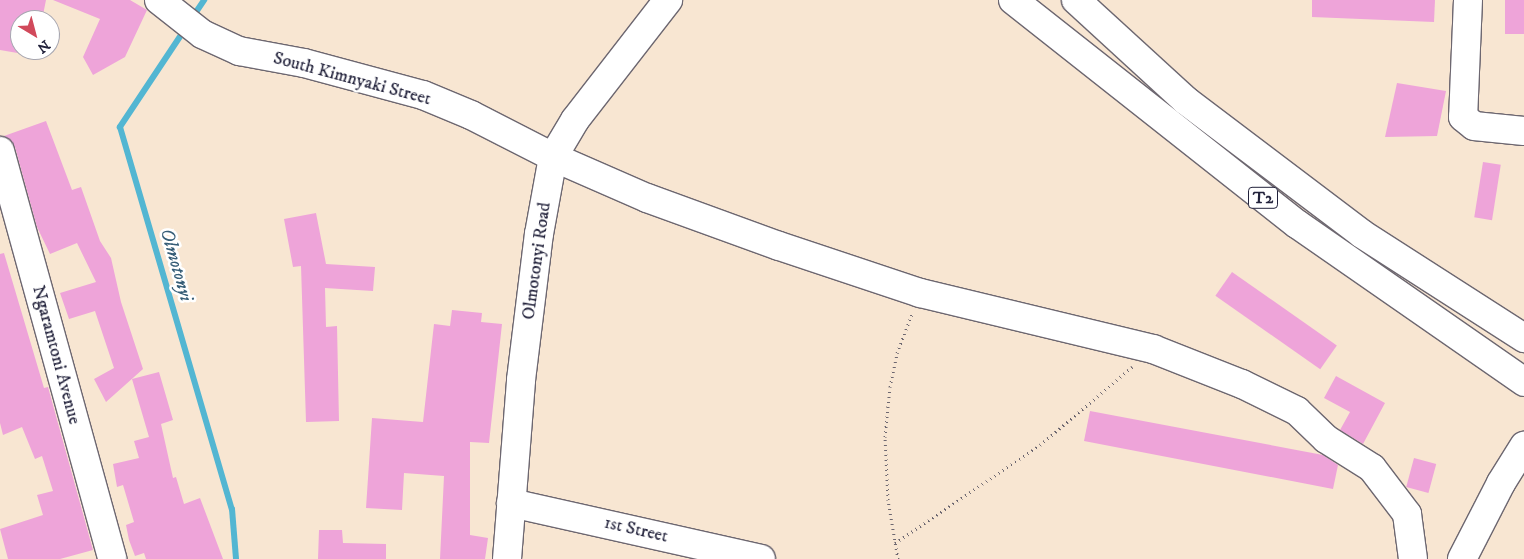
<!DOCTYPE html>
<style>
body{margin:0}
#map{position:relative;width:1524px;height:559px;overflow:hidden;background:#f8e6d2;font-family:"IM FELL DW Pica",serif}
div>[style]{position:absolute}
.stream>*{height:6px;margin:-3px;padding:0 3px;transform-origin:3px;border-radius:3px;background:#53b6d2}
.building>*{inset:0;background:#eea4d9;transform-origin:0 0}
.path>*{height:3px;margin-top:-1.5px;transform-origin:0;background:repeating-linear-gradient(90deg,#6d6770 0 1px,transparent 0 5px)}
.roads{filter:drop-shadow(1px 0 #6d6770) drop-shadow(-1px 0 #6d6770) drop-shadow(0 1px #6d6770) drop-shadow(0 -1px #6d6770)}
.minor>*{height:28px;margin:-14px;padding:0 14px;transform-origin:14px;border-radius:14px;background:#fff}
.highway>*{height:28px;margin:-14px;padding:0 14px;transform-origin:14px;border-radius:14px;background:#fff}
span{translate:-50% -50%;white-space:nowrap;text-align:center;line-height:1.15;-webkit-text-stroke:5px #fff;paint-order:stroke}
.shield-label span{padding:1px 4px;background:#fff;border:1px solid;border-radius:4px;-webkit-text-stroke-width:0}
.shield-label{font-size:16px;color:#22223b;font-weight:700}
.street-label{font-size:18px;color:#22223b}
.water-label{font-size:19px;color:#365d77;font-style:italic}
.north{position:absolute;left:10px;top:10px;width:50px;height:50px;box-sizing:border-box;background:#fff;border:1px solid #a7a7b1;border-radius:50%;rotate:143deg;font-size:14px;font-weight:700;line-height:20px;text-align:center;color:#22223b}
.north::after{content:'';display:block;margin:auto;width:18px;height:22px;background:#d1495b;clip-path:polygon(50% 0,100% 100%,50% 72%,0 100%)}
</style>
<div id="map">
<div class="stream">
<i style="left:192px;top:18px;width:22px;rotate:-56deg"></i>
<i style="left:185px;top:29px;width:118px;rotate:123.6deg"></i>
<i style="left:120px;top:127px;width:398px;rotate:73.7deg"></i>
<i style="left:232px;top:509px;width:50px;rotate:85.4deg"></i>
</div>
<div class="building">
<i style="clip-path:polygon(0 0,46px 0,42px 20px,20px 20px,20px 50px,36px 50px,35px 56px,0 50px)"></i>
<i style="clip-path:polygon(53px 0,130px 0,147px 10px,125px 57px,93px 75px,83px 57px,100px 19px)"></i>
<i style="clip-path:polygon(1312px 0,1435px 0,1434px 22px,1312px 17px)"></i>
<i style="left:1505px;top:0;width:19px;height:34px"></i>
<i style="clip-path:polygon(1397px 83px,1446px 91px,1437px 136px,1385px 137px)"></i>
<i style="clip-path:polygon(46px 121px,72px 190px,81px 187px,100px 241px,111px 258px,121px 302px,143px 369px,106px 402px,94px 379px,114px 368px,95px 311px,69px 319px,60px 293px,96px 282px,77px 243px,50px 254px,37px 227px,15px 147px,4px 136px)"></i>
<i style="left:1483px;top:162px;width:18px;height:56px;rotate:9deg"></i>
<i style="clip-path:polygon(316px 213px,326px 264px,375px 267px,373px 291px,325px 288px,326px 327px,337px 326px,339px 421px,306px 422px,301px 266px,293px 267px,284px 219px)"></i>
<i style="clip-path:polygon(4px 253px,44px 388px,48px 387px,93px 550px,60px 559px,8px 559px,0 529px,43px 515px,37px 495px,53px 491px,42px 456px,35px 459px,22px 427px,3px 435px,0 423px,0 254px)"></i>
<i style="left:1232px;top:272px;width:128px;height:29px;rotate:35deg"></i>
<i style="clip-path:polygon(452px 310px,482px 313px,481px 322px,502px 324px,489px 443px,470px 442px,470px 535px,488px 538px,485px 559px,440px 559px,444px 476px,404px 473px,402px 510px,366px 508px,372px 418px,423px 422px,434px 324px,450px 326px)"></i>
<i style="clip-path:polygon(159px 372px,173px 420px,161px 424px,173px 478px,176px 477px,184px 504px,200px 498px,223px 559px,146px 559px,144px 553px,135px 556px,129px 540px,126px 525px,134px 522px,123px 485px,117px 487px,113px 464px,139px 458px,134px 441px,149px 437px,132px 379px)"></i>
<i style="clip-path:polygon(1336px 376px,1385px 403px,1363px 444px,1340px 430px,1350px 412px,1324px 398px)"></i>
<i style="clip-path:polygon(1090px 411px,1323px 455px,1338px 465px,1333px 489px,1084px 441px)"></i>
<i style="left:1414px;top:458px;width:23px;height:30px;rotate:15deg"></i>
<i style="clip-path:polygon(319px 530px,342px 530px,343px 543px,386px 544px,386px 559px,318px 559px)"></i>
</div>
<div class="path">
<i style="left:895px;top:543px;width:175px;rotate:-34.1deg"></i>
<i style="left:1040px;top:445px;width:121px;rotate:-40.3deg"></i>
<i style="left:898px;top:559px;width:60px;rotate:-99.6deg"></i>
<i style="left:888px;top:500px;width:63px;rotate:-92.7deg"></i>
<i style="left:885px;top:437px;width:50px;rotate:-84.3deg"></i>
<i style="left:890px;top:387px;width:35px;rotate:-78deg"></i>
<i style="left:897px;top:353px;width:42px;rotate:-69deg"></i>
</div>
<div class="roads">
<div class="minor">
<i style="left:159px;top:0;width:55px;rotate:38.3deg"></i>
<i style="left:202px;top:34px;width:41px;rotate:24.7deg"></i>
<i style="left:239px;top:51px;width:66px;rotate:10.5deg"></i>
<i style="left:304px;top:63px;width:123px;rotate:15.1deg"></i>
<i style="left:423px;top:95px;width:52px;rotate:22.6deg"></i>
<i style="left:471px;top:115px;width:92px;rotate:27.1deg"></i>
<i style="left:553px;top:157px;width:103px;rotate:23.6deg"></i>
<i style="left:647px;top:198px;width:140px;rotate:20deg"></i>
<i style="left:779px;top:246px;width:149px;rotate:18.4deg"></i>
<i style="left:920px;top:293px;width:240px;rotate:13.5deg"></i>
<i style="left:1153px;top:349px;width:96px;rotate:21.5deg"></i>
<i style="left:1242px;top:384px;width:61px;rotate:26.1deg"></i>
<i style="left:1297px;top:411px;width:40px;rotate:44deg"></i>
<i style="left:1326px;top:439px;width:54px;rotate:32.2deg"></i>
<i style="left:1372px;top:468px;width:58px;rotate:52.7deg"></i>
<i style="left:1407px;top:514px;width:45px;rotate:82.4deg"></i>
<i style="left:1076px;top:0;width:148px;rotate:42.5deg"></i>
<i style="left:1185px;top:100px;width:222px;rotate:37.1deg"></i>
<i style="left:1362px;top:234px;width:193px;rotate:32.7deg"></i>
<i style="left:1468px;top:0;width:117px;rotate:92.4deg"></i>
<i style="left:1463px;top:117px;width:14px;rotate:39deg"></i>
<i style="left:1474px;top:126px;width:50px;rotate:5.7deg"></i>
<i style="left:0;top:151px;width:423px;rotate:74.6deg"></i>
<i style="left:511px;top:503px;width:256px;rotate:12.6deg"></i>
<i style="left:507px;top:559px;width:180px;rotate:-85.5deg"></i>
<i style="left:521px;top:380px;width:147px;rotate:-83deg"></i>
<i style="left:539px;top:234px;width:78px;rotate:-79.7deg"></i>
<i style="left:553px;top:157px;width:43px;rotate:-59.3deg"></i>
<i style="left:575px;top:120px;width:152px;rotate:-52.2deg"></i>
<i style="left:1462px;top:559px;width:85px;rotate:-62.8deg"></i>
<i style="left:1501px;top:483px;width:44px;rotate:-58.1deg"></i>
</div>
<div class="highway">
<i style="left:1013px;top:0;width:362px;rotate:38.3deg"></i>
<i style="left:1297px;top:224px;width:277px;rotate:34.8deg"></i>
</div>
</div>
<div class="shield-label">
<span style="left:1263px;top:198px">T2</span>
</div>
<div class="street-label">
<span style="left:352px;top:79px;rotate:15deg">South Kimnyaki Street</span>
<span style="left:537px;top:261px;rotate:-82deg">Olmotonyi Road</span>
<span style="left:56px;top:355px;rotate:75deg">Ngaramtoni Avenue</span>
<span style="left:636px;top:530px;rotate:13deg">1st Street</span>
</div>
<div class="water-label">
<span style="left:176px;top:265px;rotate:74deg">Olmotonyi</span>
</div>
<div class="north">N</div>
</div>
